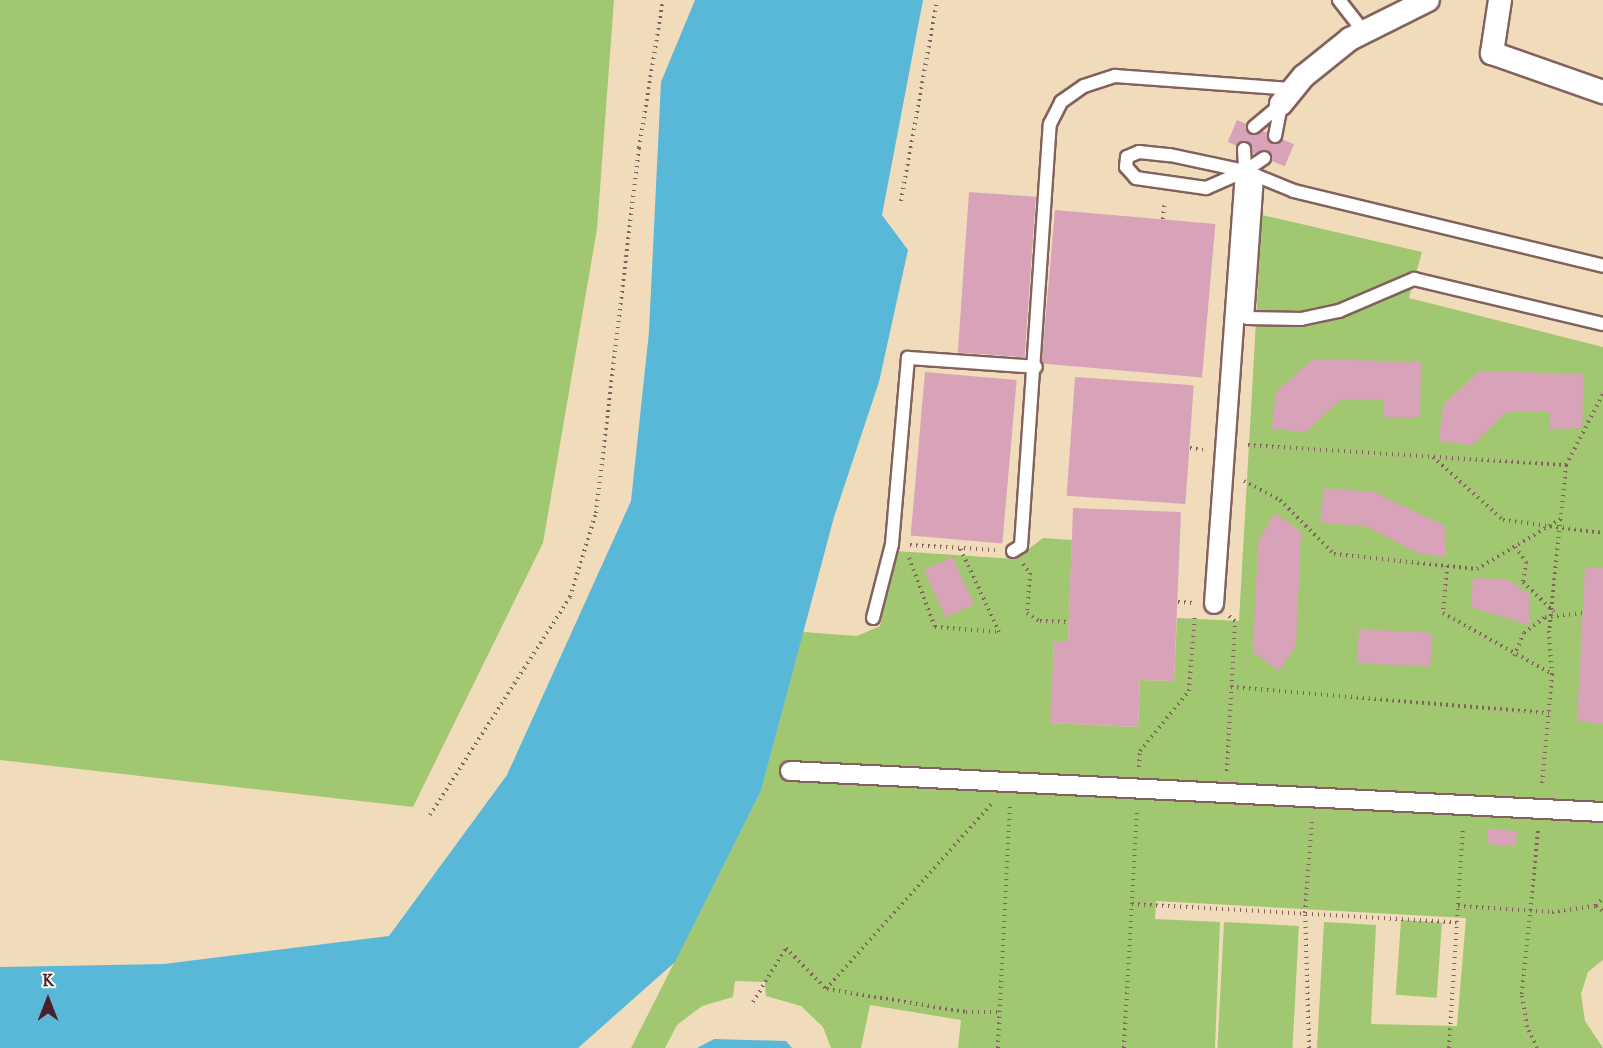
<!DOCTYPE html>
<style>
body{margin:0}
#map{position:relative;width:1603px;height:1048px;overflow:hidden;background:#f0dcbb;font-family:"IM FELL English",serif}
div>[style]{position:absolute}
.green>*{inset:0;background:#a2c771;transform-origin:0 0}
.water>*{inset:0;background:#59b7d7}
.building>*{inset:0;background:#d8a3b9;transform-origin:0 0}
.path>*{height:4px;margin-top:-2px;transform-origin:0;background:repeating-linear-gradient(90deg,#84615d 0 1.5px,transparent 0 6px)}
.roads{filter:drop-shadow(2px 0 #84615d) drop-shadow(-2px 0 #84615d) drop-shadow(0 2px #84615d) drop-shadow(0 -2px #84615d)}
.service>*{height:12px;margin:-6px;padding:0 6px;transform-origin:6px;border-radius:6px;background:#fff}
.pedestrian>*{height:18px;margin:-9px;padding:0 9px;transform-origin:9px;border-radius:9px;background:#fff}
.minor>*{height:22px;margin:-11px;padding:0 11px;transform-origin:11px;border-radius:11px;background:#fff}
span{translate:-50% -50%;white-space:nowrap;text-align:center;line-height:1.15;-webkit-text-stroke:5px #fdfcf7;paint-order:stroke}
.north{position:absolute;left:18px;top:970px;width:60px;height:60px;-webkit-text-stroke:4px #fdfcf7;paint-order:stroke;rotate:0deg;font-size:16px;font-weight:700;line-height:24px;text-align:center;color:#4a1f2b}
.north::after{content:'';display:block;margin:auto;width:21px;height:27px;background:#4a1f2b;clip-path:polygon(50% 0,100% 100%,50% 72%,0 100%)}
</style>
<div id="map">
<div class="green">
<i style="clip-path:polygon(0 0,614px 0,597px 229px,543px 543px,413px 807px,0 760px)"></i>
<i style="clip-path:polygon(1262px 215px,1422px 252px,1409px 298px,1603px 347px,1603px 960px,1588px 972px,1581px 994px,1585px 1021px,1603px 1048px,1317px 1048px,1324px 922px,1376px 925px,1371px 1024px,1457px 1026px,1466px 918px,1156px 901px,1155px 919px,1220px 922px,1215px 1048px,958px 1048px,961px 1020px,870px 1005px,861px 1048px,831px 1048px,823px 1027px,801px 1006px,766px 996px,765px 982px,735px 981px,733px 997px,702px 1006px,677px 1025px,665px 1048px,631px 1048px,761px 791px,803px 632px,857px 636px,880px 626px,896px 551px,1015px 559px,1043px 538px,1072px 540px,1068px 642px,1054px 642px,1051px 723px,1138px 727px,1140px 680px,1174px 681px,1177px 618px,1239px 621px)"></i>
<i style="left:1401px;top:920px;width:41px;height:75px;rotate:4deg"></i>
<i style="left:1224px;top:922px;width:75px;height:126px;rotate:3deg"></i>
</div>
<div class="water">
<i style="clip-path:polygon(695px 0,923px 0,882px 215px,908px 250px,879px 382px,834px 517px,761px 791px,675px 962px,578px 1048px,0 1048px,0 967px,164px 964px,389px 936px,507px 775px,631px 501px,649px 332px,661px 82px)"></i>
<i style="clip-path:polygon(714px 1039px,786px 1041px,792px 1048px,697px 1048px)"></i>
</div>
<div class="building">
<i style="left:1237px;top:120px;width:62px;height:24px;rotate:23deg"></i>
<i style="left:969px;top:192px;width:67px;height:161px;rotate:4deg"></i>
<i style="left:1055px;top:210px;width:161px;height:154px;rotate:5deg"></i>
<i style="clip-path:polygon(1313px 359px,1421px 362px,1420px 417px,1383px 417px,1383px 400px,1341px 399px,1306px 432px,1272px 429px,1276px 392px)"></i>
<i style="clip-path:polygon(1479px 371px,1584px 374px,1582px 428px,1550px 429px,1550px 412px,1508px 411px,1472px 445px,1439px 441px,1443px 405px)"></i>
<i style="left:925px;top:372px;width:92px;height:164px;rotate:5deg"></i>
<i style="left:1075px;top:377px;width:119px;height:119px;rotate:4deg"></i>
<i style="clip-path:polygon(1324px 488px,1374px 492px,1445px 526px,1446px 557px,1418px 553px,1368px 527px,1320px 522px)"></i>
<i style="clip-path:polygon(1073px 508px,1181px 512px,1174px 681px,1140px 680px,1138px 727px,1050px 723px,1054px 641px,1068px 642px)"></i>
<i style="clip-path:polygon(1275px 513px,1301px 532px,1296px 645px,1279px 671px,1253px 652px,1258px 541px)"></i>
<i style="left:952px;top:557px;width:52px;height:31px;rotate:65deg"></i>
<i style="clip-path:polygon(1585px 567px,1603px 568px,1603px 724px,1577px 721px)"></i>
<i style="clip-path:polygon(1473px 578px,1506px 579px,1529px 594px,1529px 625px,1471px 607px)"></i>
<i style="left:1359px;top:629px;width:73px;height:34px;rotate:3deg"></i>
<i style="left:1488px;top:829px;width:29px;height:15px;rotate:4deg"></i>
</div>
<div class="path">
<i style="left:901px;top:201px;width:204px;rotate:-79.8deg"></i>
<i style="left:1163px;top:219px;width:18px;rotate:-84deg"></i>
<i style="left:1248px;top:445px;width:319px;rotate:3.6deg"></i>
<i style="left:1566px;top:465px;width:167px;rotate:95.8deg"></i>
<i style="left:1549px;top:631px;width:43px;rotate:86deg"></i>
<i style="left:1552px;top:674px;width:113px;rotate:95.1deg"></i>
<i style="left:1190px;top:448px;width:13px;rotate:9deg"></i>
<i style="left:1433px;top:457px;width:94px;rotate:42deg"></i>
<i style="left:1503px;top:520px;width:101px;rotate:7.4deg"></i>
<i style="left:1566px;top:465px;width:80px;rotate:-62.5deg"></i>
<i style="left:1244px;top:481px;width:41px;rotate:27.8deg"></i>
<i style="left:1280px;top:500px;width:76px;rotate:45deg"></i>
<i style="left:1334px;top:554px;width:144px;rotate:6deg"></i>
<i style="left:1477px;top:569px;width:98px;rotate:-30.8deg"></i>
<i style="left:910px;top:545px;width:85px;rotate:3.4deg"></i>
<i style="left:1515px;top:547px;width:19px;rotate:54deg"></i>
<i style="left:1526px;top:562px;width:20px;rotate:99deg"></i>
<i style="left:1523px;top:582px;width:43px;rotate:44.1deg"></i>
<i style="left:909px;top:558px;width:74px;rotate:69.4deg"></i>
<i style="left:935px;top:627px;width:64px;rotate:4.5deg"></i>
<i style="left:999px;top:632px;width:93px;rotate:-114.9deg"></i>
<i style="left:1023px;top:564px;width:11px;rotate:52deg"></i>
<i style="left:1030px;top:573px;width:40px;rotate:94.3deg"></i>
<i style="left:1027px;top:613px;width:15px;rotate:32deg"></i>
<i style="left:1040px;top:621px;width:29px;rotate:2deg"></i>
<i style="left:1447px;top:566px;width:47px;rotate:94.9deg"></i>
<i style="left:1443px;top:613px;width:125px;rotate:29.2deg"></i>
<i style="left:1178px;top:602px;width:15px;rotate:4deg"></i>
<i style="left:1514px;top:656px;width:25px;rotate:-67deg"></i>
<i style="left:1524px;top:633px;width:26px;rotate:-37deg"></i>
<i style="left:1545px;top:617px;width:38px;rotate:-6deg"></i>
<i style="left:1231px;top:687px;width:319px;rotate:4.7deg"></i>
<i style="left:1139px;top:767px;width:16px;rotate:-86deg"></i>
<i style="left:1140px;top:751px;width:77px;rotate:-50.8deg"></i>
<i style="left:1189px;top:691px;width:78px;rotate:-85.6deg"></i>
<i style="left:1227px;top:771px;width:150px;rotate:-86.9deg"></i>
<i style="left:1235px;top:621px;width:8px;rotate:-140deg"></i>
<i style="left:430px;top:815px;width:259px;rotate:-57.3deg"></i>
<i style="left:570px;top:597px;width:88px;rotate:-72.8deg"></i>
<i style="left:596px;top:513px;width:368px;rotate:-83.3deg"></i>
<i style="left:639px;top:148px;width:150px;rotate:-80.8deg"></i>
<i style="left:1132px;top:904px;width:325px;rotate:3.2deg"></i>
<i style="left:1458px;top:906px;width:94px;rotate:3.7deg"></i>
<i style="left:1552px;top:912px;width:44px;rotate:-7.8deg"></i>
<i style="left:1596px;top:906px;width:11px;rotate:-49deg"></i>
<i style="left:1596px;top:906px;width:9px;rotate:36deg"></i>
<i style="left:827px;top:989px;width:141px;rotate:9.4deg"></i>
<i style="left:966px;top:1012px;width:34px"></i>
<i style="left:753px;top:1002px;width:63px;rotate:-58.6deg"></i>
<i style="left:786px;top:948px;width:57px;rotate:45.7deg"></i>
<i style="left:826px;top:989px;width:251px;rotate:-48.2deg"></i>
<i style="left:998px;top:1048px;width:244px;rotate:-87.2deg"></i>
<i style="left:1124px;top:1048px;width:237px;rotate:-86.9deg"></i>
<i style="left:1309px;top:1048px;width:135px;rotate:-91.7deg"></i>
<i style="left:1305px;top:913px;width:94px;rotate:-85.7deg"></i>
<i style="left:1449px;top:1048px;width:221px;rotate:-86.4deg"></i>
<i style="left:1537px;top:1048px;width:23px;rotate:-115deg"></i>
<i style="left:1527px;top:1027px;width:33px;rotate:-99deg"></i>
<i style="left:1522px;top:994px;width:165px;rotate:-84.4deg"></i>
</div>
<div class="roads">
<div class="service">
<i style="left:1339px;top:0;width:41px;rotate:52deg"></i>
<i style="left:1254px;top:127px;width:35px;rotate:-40deg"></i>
<i style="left:1275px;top:136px;width:33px;rotate:-79deg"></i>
<i style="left:1244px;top:149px;width:22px;rotate:87deg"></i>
<i style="left:1245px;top:171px;width:23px;rotate:-34deg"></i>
<i style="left:1245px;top:171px;width:43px;rotate:156.4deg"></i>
<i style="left:1206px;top:188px;width:71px;rotate:-171.9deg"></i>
<i style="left:1136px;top:178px;width:15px;rotate:-132deg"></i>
<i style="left:1126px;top:167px;width:10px;rotate:-84deg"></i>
<i style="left:1127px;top:157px;width:13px;rotate:-23deg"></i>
<i style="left:1139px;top:152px;width:31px;rotate:6deg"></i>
<i style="left:1170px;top:155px;width:77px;rotate:12deg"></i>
<i style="left:1245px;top:171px;width:53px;rotate:22.2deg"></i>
<i style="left:1294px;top:191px;width:318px;rotate:13.6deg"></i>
<i style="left:1257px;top:176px;width:142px;rotate:94deg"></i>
<i style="left:1247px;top:318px;width:54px;rotate:1.1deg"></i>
<i style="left:1301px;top:319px;width:39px;rotate:-12deg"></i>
<i style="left:1339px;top:311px;width:82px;rotate:-23.1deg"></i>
<i style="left:1414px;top:279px;width:194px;rotate:13.4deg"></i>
<i style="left:1013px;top:551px;width:9px;rotate:-32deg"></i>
<i style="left:1021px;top:546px;width:423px;rotate:-86.1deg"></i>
<i style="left:1050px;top:124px;width:25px;rotate:-63deg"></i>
<i style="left:1061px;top:102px;width:28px;rotate:-35deg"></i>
<i style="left:1084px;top:86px;width:33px;rotate:-18deg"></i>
<i style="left:1115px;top:76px;width:179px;rotate:4.2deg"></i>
<i style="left:873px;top:618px;width:76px;rotate:-75.6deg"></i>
<i style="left:892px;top:544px;width:187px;rotate:-85.1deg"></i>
<i style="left:908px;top:358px;width:128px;rotate:4deg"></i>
</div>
<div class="pedestrian">
<i style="left:1214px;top:604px;width:434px;rotate:-85.9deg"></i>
<i style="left:790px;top:771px;width:814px;rotate:2.89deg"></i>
</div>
<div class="minor">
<i style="left:1500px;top:0;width:54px;rotate:98.6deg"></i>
<i style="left:1492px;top:53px;width:118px;rotate:19.4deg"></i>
<i style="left:1281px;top:104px;width:36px;rotate:-51deg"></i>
<i style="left:1304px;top:76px;width:59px;rotate:-38.8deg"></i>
<i style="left:1350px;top:39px;width:87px;rotate:-26.6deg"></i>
</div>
</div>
<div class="north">K</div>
</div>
